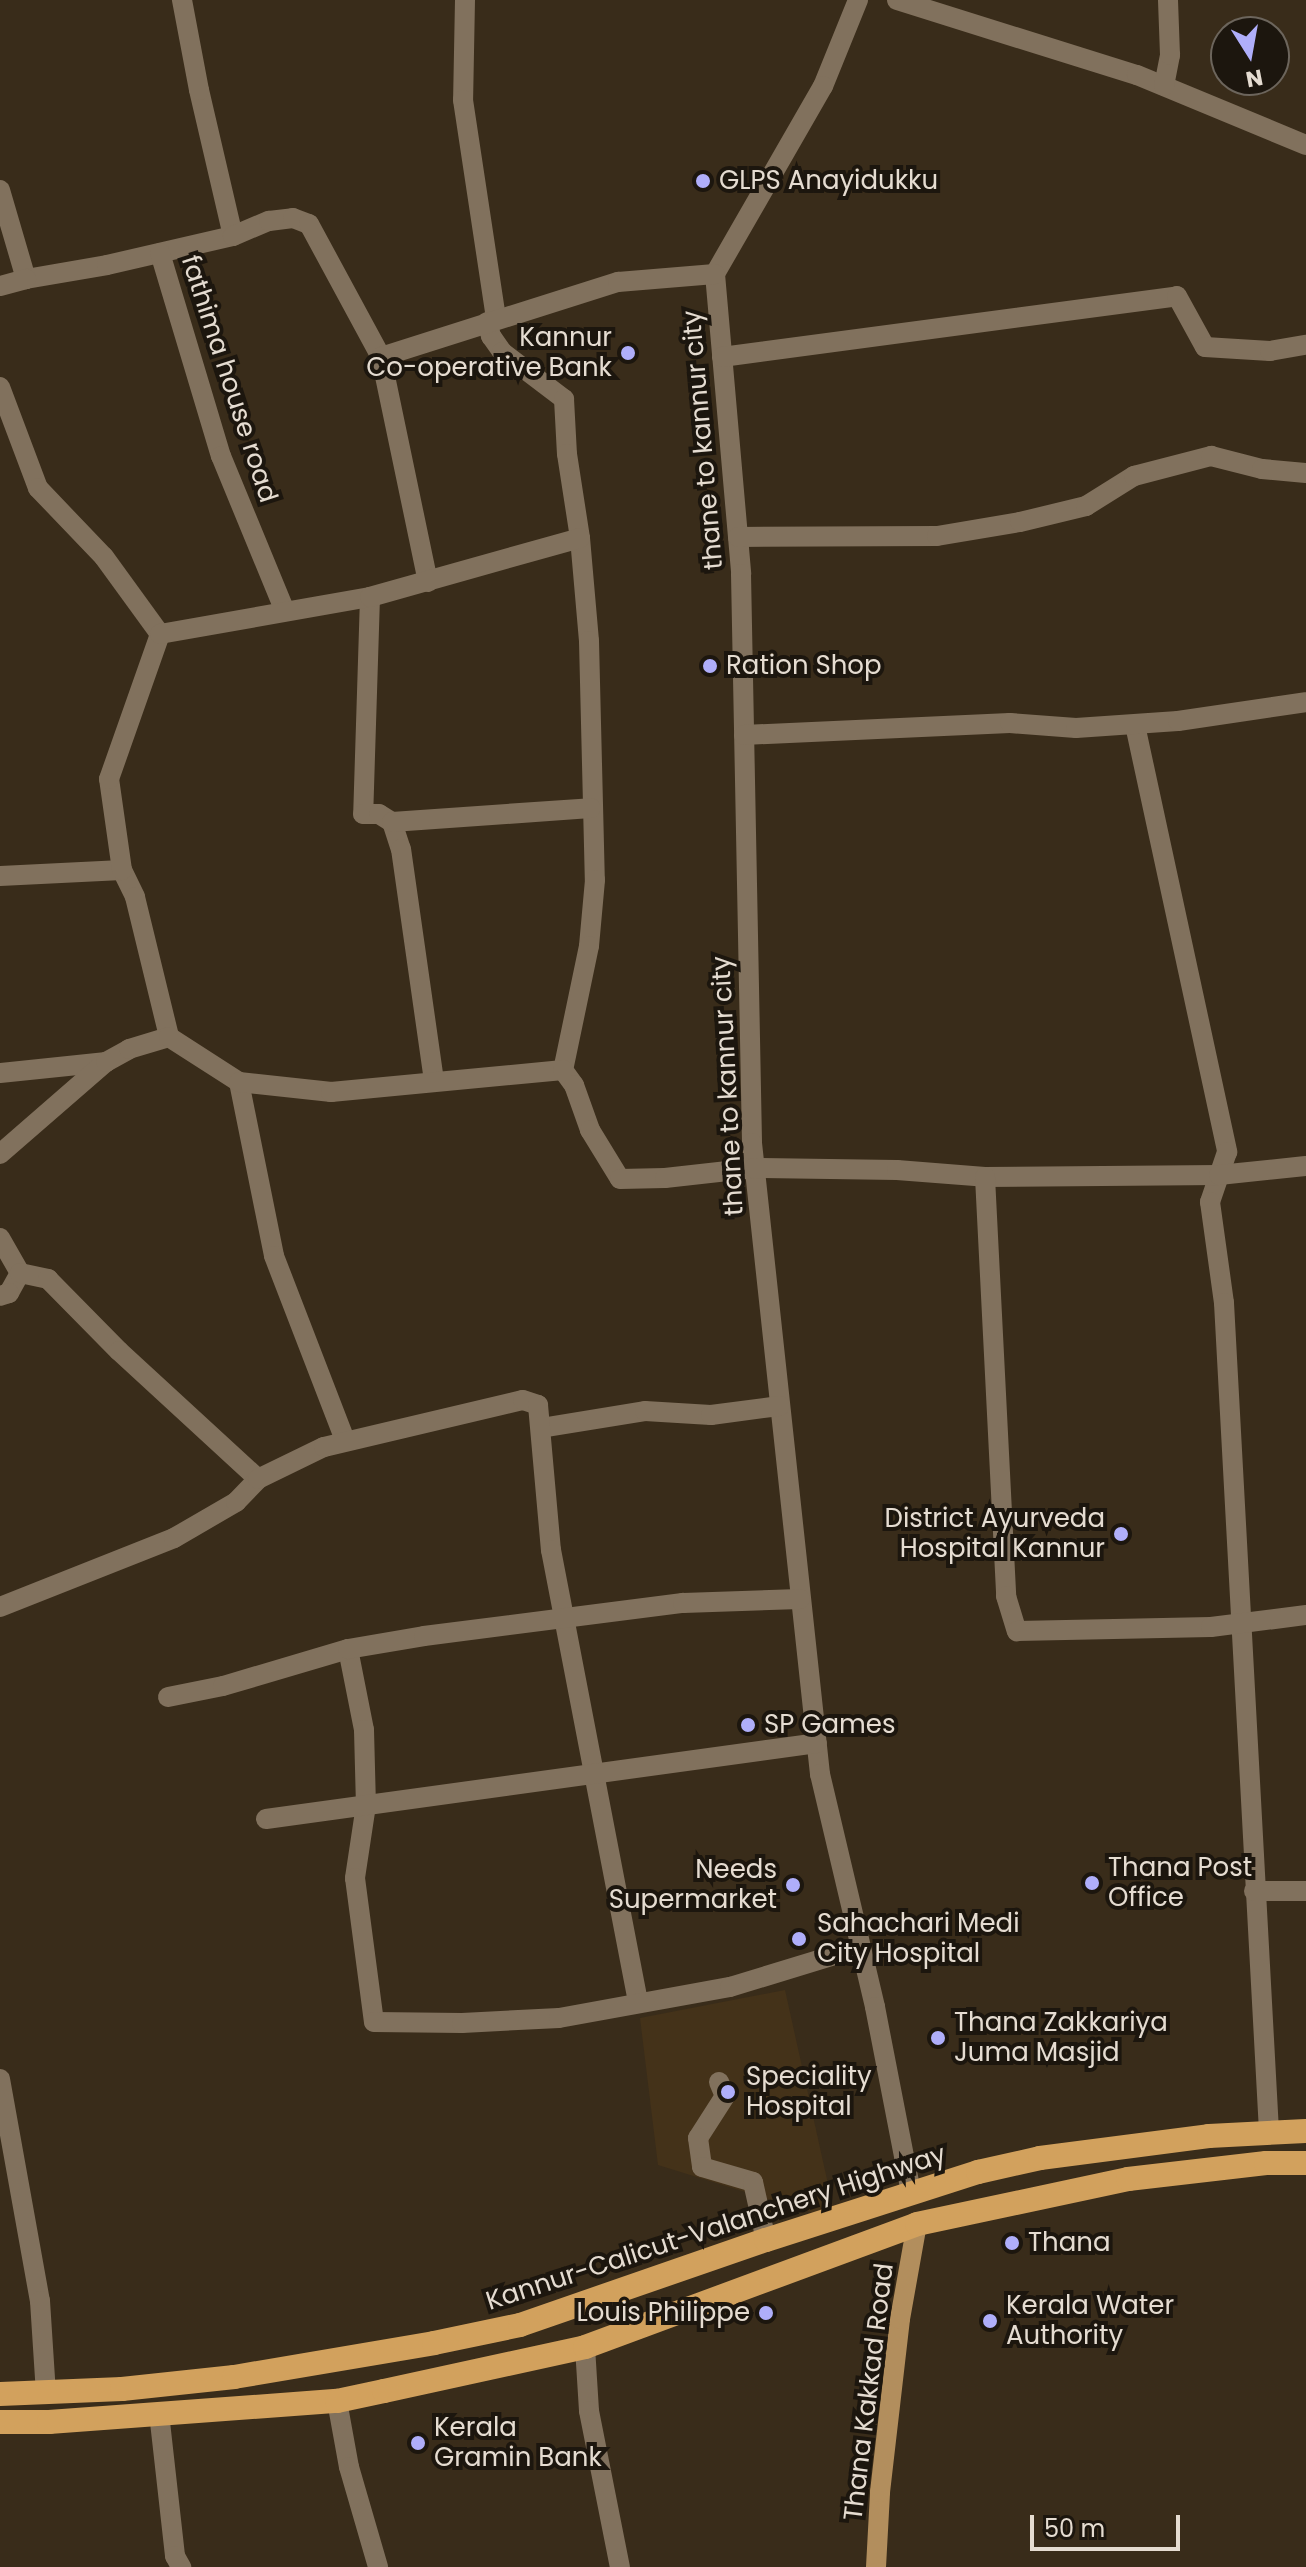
<!DOCTYPE html>
<style>
body{margin:0}
#map{position:relative;width:1306px;height:2567px;overflow:hidden;background:#392c1a;font-family:Poppins,sans-serif}
div>[style]{position:absolute}
.built>*{inset:0;background:#443219}
.minor>*{height:20px;margin:-10px;padding:0 10px;transform-origin:10px;border-radius:10px;background:#81715d}
.major>*{height:20px;margin:-10px;padding:0 10px;transform-origin:10px;border-radius:10px;background:#b28e5d}
.highway>*{height:24px;margin:-12px;padding:0 12px;transform-origin:12px;border-radius:12px;background:#d2a15d}
.dots>*{width:22px;height:22px;translate:-50% -50%;box-sizing:border-box;border:4px solid #1c160e;border-radius:50%}
span{translate:-50% -50%;white-space:nowrap;text-align:center;line-height:1.15;-webkit-text-stroke:8px #1c160e;paint-order:stroke}
.poi-label{font-size:26px;color:#e5dcd1}
.left{translate:0 -50%;text-align:left}
.right{translate:-100% -50%;text-align:right}
.street-label{font-size:26px;color:#e5dcd1}
.north{position:absolute;left:1210px;top:16px;width:80px;height:80px;box-sizing:border-box;background:#1c160e;border:2px solid #6c655c;border-radius:50%;rotate:169deg;font-size:22px;font-weight:700;line-height:32px;text-align:center;color:#e5dcd1}
.north::after{content:'';display:block;margin:auto;width:28px;height:36px;background:#afaefa;clip-path:polygon(50% 0,100% 100%,50% 72%,0 100%)}
.scale{position:absolute;left:1030px;top:2515px;width:150px;height:36px;box-sizing:border-box;border:4px solid #e5dcd1;border-top:0;padding-left:10px;font-size:24px;line-height:28px;white-space:nowrap;color:#e5dcd1;-webkit-text-stroke:6px #1c160e;paint-order:stroke}
</style>
<div id="map">
<div class="built">
<i style="clip-path:polygon(785px 1990px,836px 2220px,658px 2165px,640px 2018px)"></i>
</div>
<div class="minor">
<i style="left:465px;top:0;width:100px;rotate:91.1deg"></i>
<i style="left:463px;top:100px;width:221px;rotate:81.4deg"></i>
<i style="left:858px;top:0;width:93px;rotate:112.1deg"></i>
<i style="left:823px;top:86px;width:217px;rotate:119.9deg"></i>
<i style="left:715px;top:274px;width:301px;rotate:85deg"></i>
<i style="left:741px;top:574px;width:569px;rotate:88.89deg"></i>
<i style="left:752px;top:1143px;width:635px;rotate:83.85deg"></i>
<i style="left:820px;top:1774px;width:239px;rotate:76.7deg"></i>
<i style="left:875px;top:2007px;width:189px;rotate:79deg"></i>
<i style="left:897px;top:0;width:251px;rotate:17.4deg"></i>
<i style="left:1137px;top:75px;width:183px;rotate:22.5deg"></i>
<i style="left:1164px;top:86px;width:32px;rotate:-79deg"></i>
<i style="left:1170px;top:55px;width:55px;rotate:-92.1deg"></i>
<i style="left:0;top:190px;width:93px;rotate:73.7deg"></i>
<i style="left:26px;top:279px;width:82px;rotate:-9.8deg"></i>
<i style="left:107px;top:265px;width:129px;rotate:-13deg"></i>
<i style="left:233px;top:236px;width:150px;rotate:-103.1deg"></i>
<i style="left:199px;top:90px;width:92px;rotate:-100.7deg"></i>
<i style="left:233px;top:236px;width:39px;rotate:-23deg"></i>
<i style="left:269px;top:221px;width:24px;rotate:-7deg"></i>
<i style="left:293px;top:218px;width:17px;rotate:21deg"></i>
<i style="left:309px;top:224px;width:151px;rotate:61.6deg"></i>
<i style="left:160px;top:253px;width:212px;rotate:73.3deg"></i>
<i style="left:221px;top:456px;width:168px;rotate:67.6deg"></i>
<i style="left:0;top:286px;width:27px;rotate:-15deg"></i>
<i style="left:487px;top:322px;width:15px;rotate:74deg"></i>
<i style="left:491px;top:336px;width:19px;rotate:55deg"></i>
<i style="left:502px;top:352px;width:78px;rotate:37.2deg"></i>
<i style="left:564px;top:399px;width:55px;rotate:86.9deg"></i>
<i style="left:567px;top:454px;width:85px;rotate:81.2deg"></i>
<i style="left:580px;top:538px;width:103px;rotate:85deg"></i>
<i style="left:589px;top:641px;width:239px;rotate:88.6deg"></i>
<i style="left:595px;top:880px;width:66px;rotate:95.2deg"></i>
<i style="left:589px;top:946px;width:127px;rotate:101.8deg"></i>
<i style="left:722px;top:357px;width:459px;rotate:-7.6deg"></i>
<i style="left:1177px;top:296px;width:58px;rotate:61.2deg"></i>
<i style="left:1205px;top:347px;width:65px;rotate:3.5deg"></i>
<i style="left:1270px;top:351px;width:36px;rotate:-10deg"></i>
<i style="left:0;top:387px;width:108px;rotate:69.4deg"></i>
<i style="left:38px;top:488px;width:95px;rotate:46.3deg"></i>
<i style="left:104px;top:557px;width:95px;rotate:54deg"></i>
<i style="left:738px;top:537px;width:199px;rotate:-0.3deg"></i>
<i style="left:937px;top:536px;width:84px;rotate:-9.6deg"></i>
<i style="left:1020px;top:522px;width:68px;rotate:-13.6deg"></i>
<i style="left:1086px;top:506px;width:57px;rotate:-32deg"></i>
<i style="left:1134px;top:476px;width:80px;rotate:-14.6deg"></i>
<i style="left:1211px;top:456px;width:53px;rotate:14.3deg"></i>
<i style="left:1262px;top:469px;width:44px;rotate:5.2deg"></i>
<i style="left:428px;top:582px;width:230px;rotate:-101.8deg"></i>
<i style="left:381px;top:357px;width:249px;rotate:-17.6deg"></i>
<i style="left:618px;top:282px;width:97px;rotate:-4.7deg"></i>
<i style="left:370px;top:597px;width:217px;rotate:91.8deg"></i>
<i style="left:363px;top:814px;width:16px"></i>
<i style="left:379px;top:814px;width:15px;rotate:32deg"></i>
<i style="left:392px;top:822px;width:28px;rotate:72deg"></i>
<i style="left:401px;top:849px;width:234px;rotate:81.9deg"></i>
<i style="left:1135px;top:725px;width:437px;rotate:77.8deg"></i>
<i style="left:1227px;top:1152px;width:53px;rotate:108.8deg"></i>
<i style="left:1210px;top:1202px;width:102px;rotate:82.1deg"></i>
<i style="left:1224px;top:1303px;width:830px;rotate:86.89deg"></i>
<i style="left:744px;top:735px;width:266px;rotate:-2.6deg"></i>
<i style="left:1010px;top:723px;width:66px;rotate:4.3deg"></i>
<i style="left:1076px;top:728px;width:102px;rotate:-3.9deg"></i>
<i style="left:1178px;top:721px;width:129px;rotate:-8.4deg"></i>
<i style="left:392px;top:822px;width:199px;rotate:-4deg"></i>
<i style="left:122px;top:870px;width:30px;rotate:64deg"></i>
<i style="left:135px;top:897px;width:144px;rotate:76.3deg"></i>
<i style="left:0;top:876px;width:122px;rotate:-2.8deg"></i>
<i style="left:122px;top:870px;width:92px;rotate:-98.1deg"></i>
<i style="left:109px;top:779px;width:154px;rotate:-70.6deg"></i>
<i style="left:160px;top:634px;width:213px;rotate:-10deg"></i>
<i style="left:370px;top:597px;width:218px;rotate:-15.7deg"></i>
<i style="left:0;top:1073px;width:107px;rotate:-5.9deg"></i>
<i style="left:239px;top:1082px;width:177px;rotate:78.6deg"></i>
<i style="left:274px;top:1256px;width:197px;rotate:68.9deg"></i>
<i style="left:0;top:1154px;width:140px;rotate:-41deg"></i>
<i style="left:106px;top:1062px;width:26px;rotate:-29deg"></i>
<i style="left:129px;top:1049px;width:42px;rotate:-16.7deg"></i>
<i style="left:169px;top:1037px;width:83px;rotate:32.7deg"></i>
<i style="left:239px;top:1082px;width:93px;rotate:6.2deg"></i>
<i style="left:331px;top:1092px;width:233px;rotate:-5.4deg"></i>
<i style="left:563px;top:1070px;width:19px;rotate:54deg"></i>
<i style="left:574px;top:1085px;width:48px;rotate:70.4deg"></i>
<i style="left:590px;top:1130px;width:57px;rotate:58.5deg"></i>
<i style="left:620px;top:1179px;width:45px;rotate:-1.3deg"></i>
<i style="left:665px;top:1178px;width:90px;rotate:-6.4deg"></i>
<i style="left:754px;top:1168px;width:143px;rotate:0.8deg"></i>
<i style="left:897px;top:1170px;width:88px;rotate:4.5deg"></i>
<i style="left:985px;top:1177px;width:234px;rotate:-0.5deg"></i>
<i style="left:1219px;top:1175px;width:87px;rotate:-5.9deg"></i>
<i style="left:985px;top:1177px;width:420px;rotate:87.1deg"></i>
<i style="left:1006px;top:1596px;width:37px;rotate:73deg"></i>
<i style="left:1017px;top:1631px;width:194px;rotate:-1.2deg"></i>
<i style="left:1211px;top:1627px;width:96px;rotate:-7.2deg"></i>
<i style="left:0;top:1238px;width:40px;rotate:60.3deg"></i>
<i style="left:20px;top:1273px;width:23px;rotate:119deg"></i>
<i style="left:9px;top:1293px;width:9px;rotate:162deg"></i>
<i style="left:20px;top:1273px;width:29px;rotate:12deg"></i>
<i style="left:48px;top:1279px;width:101px;rotate:45.4deg"></i>
<i style="left:119px;top:1351px;width:189px;rotate:42.6deg"></i>
<i style="left:541px;top:1428px;width:105px;rotate:-9.3deg"></i>
<i style="left:645px;top:1411px;width:66px;rotate:3.5deg"></i>
<i style="left:711px;top:1415px;width:69px;rotate:-7.5deg"></i>
<i style="left:0;top:1607px;width:187px;rotate:-21.6deg"></i>
<i style="left:174px;top:1538px;width:72px;rotate:-30.1deg"></i>
<i style="left:236px;top:1502px;width:32px;rotate:-46deg"></i>
<i style="left:258px;top:1479px;width:73px;rotate:-25.9deg"></i>
<i style="left:324px;top:1447px;width:204px;rotate:-13.3deg"></i>
<i style="left:523px;top:1400px;width:16px;rotate:18deg"></i>
<i style="left:538px;top:1405px;width:146px;rotate:84.9deg"></i>
<i style="left:551px;top:1550px;width:461px;rotate:79.1deg"></i>
<i style="left:348px;top:1649px;width:83px;rotate:78.8deg"></i>
<i style="left:364px;top:1730px;width:75px;rotate:88.5deg"></i>
<i style="left:366px;top:1805px;width:74px;rotate:98.6deg"></i>
<i style="left:355px;top:1878px;width:145px;rotate:82.5deg"></i>
<i style="left:374px;top:2022px;width:88px;rotate:0.7deg"></i>
<i style="left:462px;top:2023px;width:97px;rotate:-3deg"></i>
<i style="left:559px;top:2018px;width:174px;rotate:-10.3deg"></i>
<i style="left:730px;top:1987px;width:137px;rotate:-17deg"></i>
<i style="left:168px;top:1697px;width:56px;rotate:-11.3deg"></i>
<i style="left:223px;top:1686px;width:130px;rotate:-16.5deg"></i>
<i style="left:348px;top:1649px;width:77px;rotate:-9.7deg"></i>
<i style="left:424px;top:1636px;width:261px;rotate:-7.3deg"></i>
<i style="left:683px;top:1603px;width:117px;rotate:-2deg"></i>
<i style="left:266px;top:1819px;width:556px;rotate:-7.85deg"></i>
<i style="left:1254px;top:1891px;width:52px"></i>
<i style="left:0;top:2079px;width:226px;rotate:79.8deg"></i>
<i style="left:40px;top:2301px;width:93px;rotate:86.3deg"></i>
<i style="left:719px;top:2082px;width:15px;rotate:67deg"></i>
<i style="left:725px;top:2096px;width:50px;rotate:122.7deg"></i>
<i style="left:698px;top:2138px;width:29px;rotate:82deg"></i>
<i style="left:702px;top:2167px;width:53px;rotate:16.4deg"></i>
<i style="left:753px;top:2182px;width:59px;rotate:77.4deg"></i>
<i style="left:585px;top:2347px;width:64px;rotate:86.4deg"></i>
<i style="left:589px;top:2411px;width:159px;rotate:78.8deg"></i>
<i style="left:337px;top:2401px;width:67px;rotate:79.7deg"></i>
<i style="left:349px;top:2467px;width:104px;rotate:73.8deg"></i>
<i style="left:159px;top:2413px;width:144px;rotate:83.6deg"></i>
<i style="left:175px;top:2556px;width:13px;rotate:61deg"></i>
</div>
<div class="major">
<i style="left:876px;top:2567px;width:75px;rotate:-86.9deg"></i>
<i style="left:880px;top:2492px;width:174px;rotate:-83.4deg"></i>
<i style="left:900px;top:2319px;width:97px;rotate:-79.9deg"></i>
</div>
<div class="highway">
<i style="left:0;top:2394px;width:122px;rotate:-2.3deg"></i>
<i style="left:122px;top:2389px;width:113px;rotate:-6.1deg"></i>
<i style="left:234px;top:2377px;width:203px;rotate:-9.6deg"></i>
<i style="left:434px;top:2343px;width:88px;rotate:-11.8deg"></i>
<i style="left:520px;top:2325px;width:260px;rotate:-19.1deg"></i>
<i style="left:766px;top:2240px;width:223px;rotate:-17.8deg"></i>
<i style="left:978px;top:2172px;width:64px;rotate:-12.7deg"></i>
<i style="left:1040px;top:2158px;width:170px;rotate:-7.4deg"></i>
<i style="left:1209px;top:2136px;width:97px;rotate:-3deg"></i>
<i style="left:0;top:2422px;width:49px"></i>
<i style="left:49px;top:2422px;width:289px;rotate:-4.2deg"></i>
<i style="left:337px;top:2401px;width:48px;rotate:-12deg"></i>
<i style="left:384px;top:2391px;width:206px;rotate:-12.3deg"></i>
<i style="left:585px;top:2347px;width:354px;rotate:-20.3deg"></i>
<i style="left:917px;top:2224px;width:216px;rotate:-12deg"></i>
<i style="left:1128px;top:2179px;width:139px;rotate:-6.6deg"></i>
<i style="left:1266px;top:2163px;width:40px"></i>
</div>
<div class="dots">
<i style="left:703px;top:181px;background:#afaefa"></i>
<i style="left:628px;top:353px;background:#afaefa"></i>
<i style="left:710px;top:666px;background:#afaefa"></i>
<i style="left:1121px;top:1534px;background:#afaefa"></i>
<i style="left:748px;top:1725px;background:#afaefa"></i>
<i style="left:1092px;top:1883px;background:#afaefa"></i>
<i style="left:793px;top:1885px;background:#afaefa"></i>
<i style="left:799px;top:1939px;background:#afaefa"></i>
<i style="left:938px;top:2038px;background:#afaefa"></i>
<i style="left:728px;top:2092px;background:#afaefa"></i>
<i style="left:1012px;top:2243px;background:#afaefa"></i>
<i style="left:766px;top:2313px;background:#afaefa"></i>
<i style="left:990px;top:2321px;background:#afaefa"></i>
<i style="left:418px;top:2443px;background:#afaefa"></i>
</div>
<div class="poi-label">
<span class="left" style="left:719px;top:181px">GLPS Anayidukku</span>
<span class="right" style="left:612px;top:353px">Kannur<br>Co-operative Bank</span>
<span class="left" style="left:726px;top:666px">Ration Shop</span>
<span class="right" style="left:1105px;top:1534px">District Ayurveda<br>Hospital Kannur</span>
<span class="left" style="left:764px;top:1725px">SP Games</span>
<span class="left" style="left:1108px;top:1883px">Thana Post<br>Office</span>
<span class="right" style="left:777px;top:1885px">Needs<br>Supermarket</span>
<span class="left" style="left:817px;top:1939px">Sahachari Medi<br>City Hospital</span>
<span class="left" style="left:954px;top:2038px">Thana Zakkariya<br>Juma Masjid</span>
<span class="left" style="left:746px;top:2092px">Speciality<br>Hospital</span>
<span class="left" style="left:1028px;top:2243px">Thana</span>
<span class="left" style="left:1006px;top:2321px">Kerala Water<br>Authority</span>
<span class="right" style="left:750px;top:2313px">Louis Philippe</span>
<span class="left" style="left:434px;top:2443px">Kerala<br>Gramin Bank</span>
</div>
<div class="street-label">
<span style="left:229px;top:379px;rotate:72deg">fathima house road</span>
<span style="left:703px;top:440px;rotate:-95deg">thane to kannur city</span>
<span style="left:728px;top:1086px;rotate:-93deg">thane to kannur city</span>
<span style="left:716px;top:2228px;rotate:-18deg">Kannur-Calicut-Valanchery Highway</span>
<span style="left:869px;top:2392px;rotate:-83deg">Thana Kakkad Road</span>
</div>
<div class="north">N</div>
<div class="scale">50 m</div>
</div>
